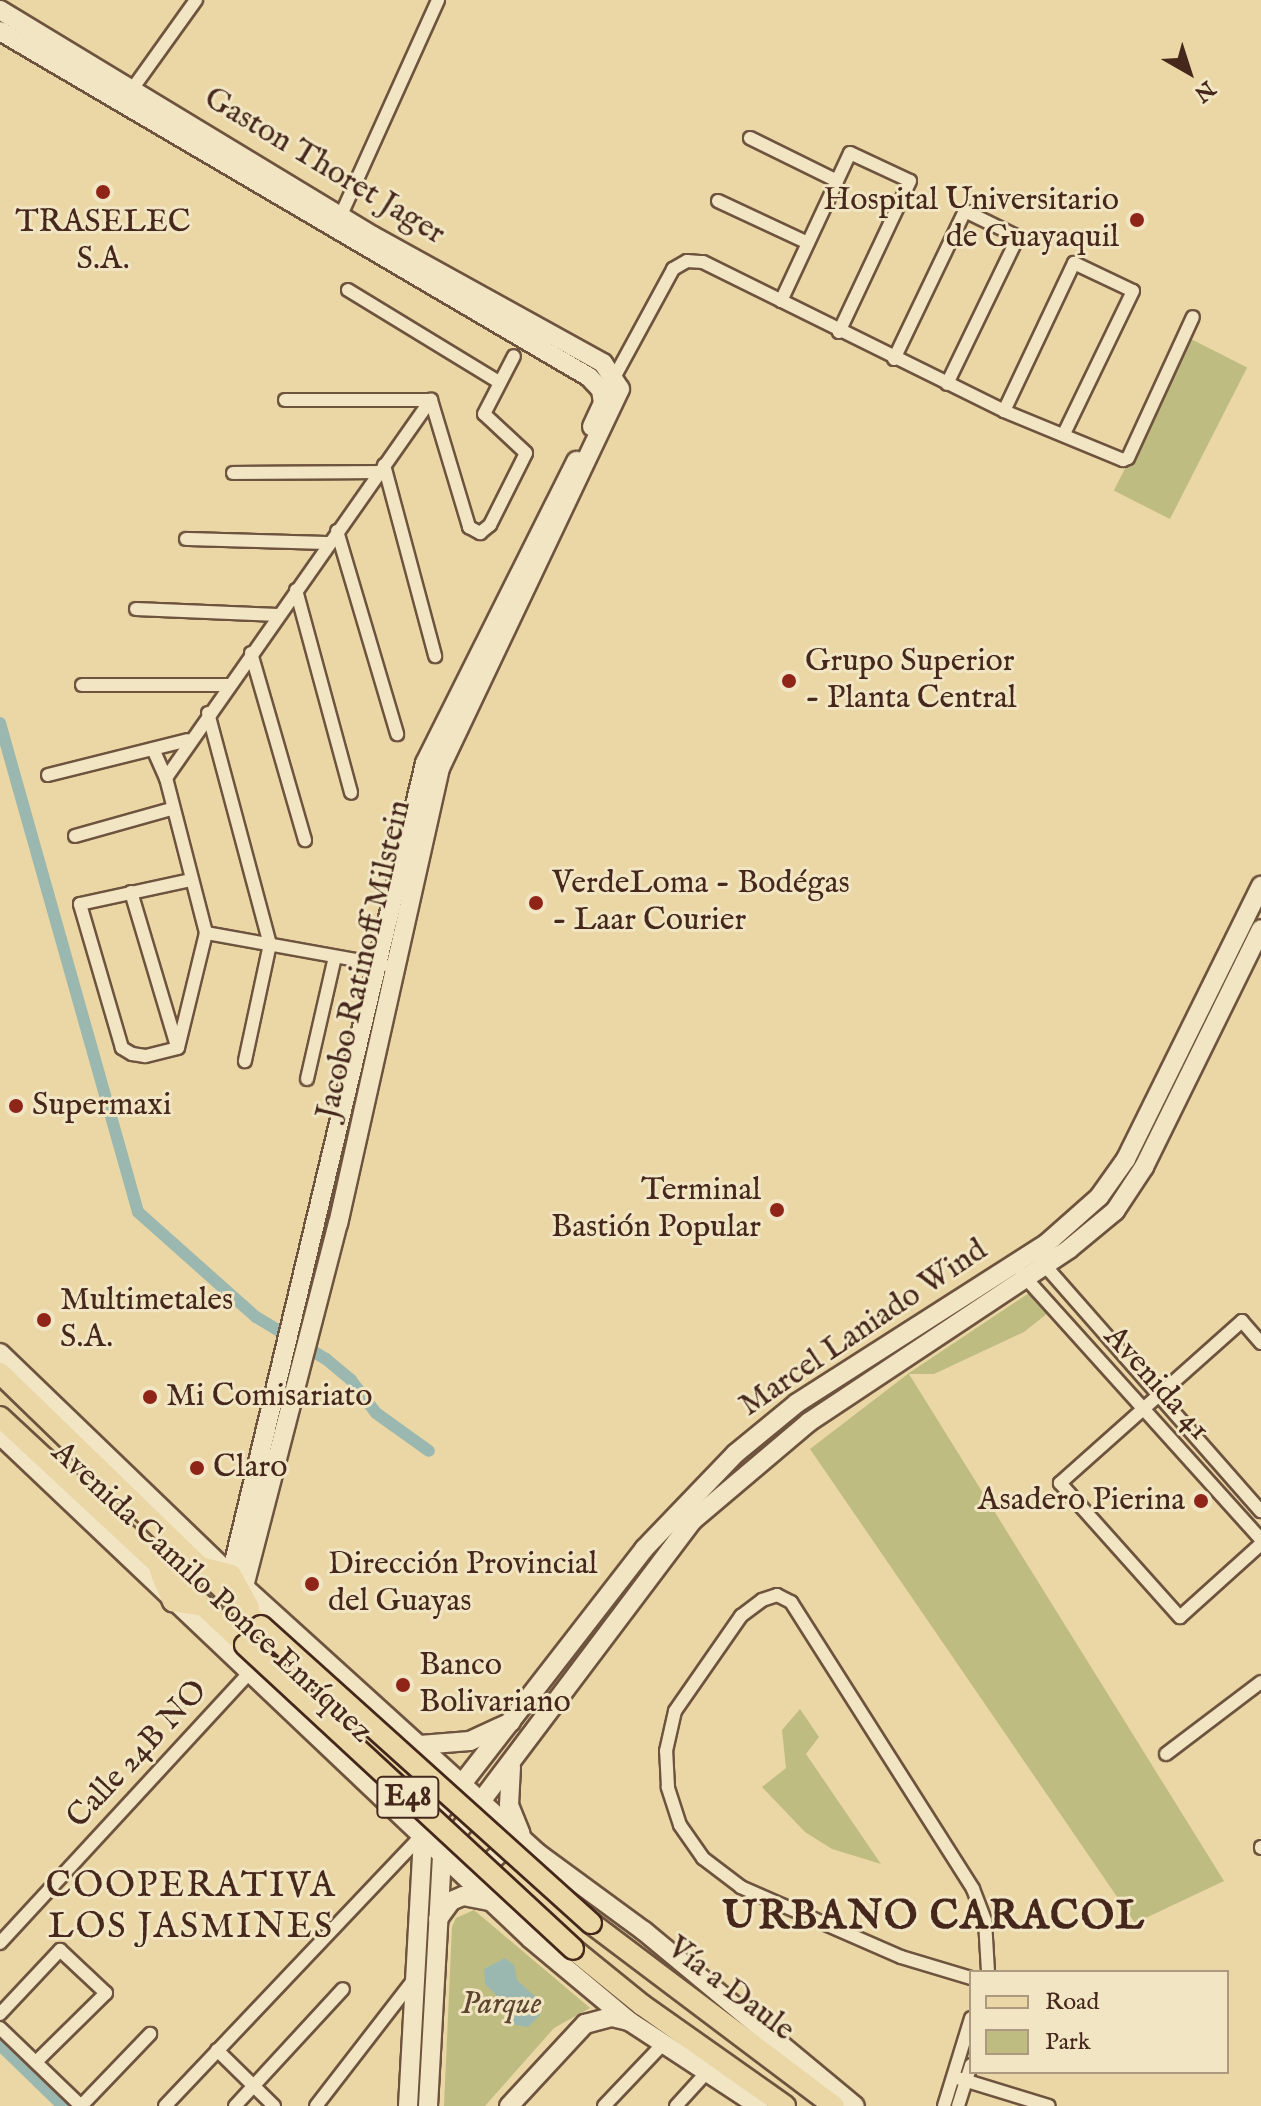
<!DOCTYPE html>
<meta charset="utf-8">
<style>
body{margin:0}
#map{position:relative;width:1261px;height:2106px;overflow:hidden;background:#ead7a5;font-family:"IM FELL English",serif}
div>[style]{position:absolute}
.green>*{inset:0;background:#bfbc81;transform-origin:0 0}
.water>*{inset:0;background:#9ab8af}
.canal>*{height:12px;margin:-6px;padding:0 6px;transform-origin:6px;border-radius:6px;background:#9ab8af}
.roads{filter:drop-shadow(2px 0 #6e533e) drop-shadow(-2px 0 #6e533e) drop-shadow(0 2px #6e533e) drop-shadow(0 -2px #6e533e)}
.street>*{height:12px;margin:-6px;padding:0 6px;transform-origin:6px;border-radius:6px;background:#f1e5c4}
.secondary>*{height:18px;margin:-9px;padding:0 9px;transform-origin:9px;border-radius:9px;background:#f1e5c4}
.primary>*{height:20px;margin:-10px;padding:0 10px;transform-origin:10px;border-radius:10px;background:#ead7a5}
.bridges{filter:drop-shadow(2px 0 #45271b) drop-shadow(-2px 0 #45271b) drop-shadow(0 2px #45271b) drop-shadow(0 -2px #45271b)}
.primary-bridge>*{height:20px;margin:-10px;padding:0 10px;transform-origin:10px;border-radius:10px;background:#ead7a5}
.dots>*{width:22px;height:22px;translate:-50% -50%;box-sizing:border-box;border:4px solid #f1e5c4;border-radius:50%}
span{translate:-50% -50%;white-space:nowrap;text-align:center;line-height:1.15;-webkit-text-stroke:6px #f1e5c4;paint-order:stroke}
.shield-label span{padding:2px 6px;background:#f1e5c4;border:2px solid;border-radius:6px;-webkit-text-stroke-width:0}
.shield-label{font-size:30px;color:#45271b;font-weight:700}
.street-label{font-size:32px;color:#45271b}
.poi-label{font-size:32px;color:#45271b}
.right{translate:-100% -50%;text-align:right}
.left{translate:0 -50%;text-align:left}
.park-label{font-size:32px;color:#5d452f;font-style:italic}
.quarter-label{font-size:36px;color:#45271b;letter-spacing:2px}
.district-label{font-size:40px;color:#45271b;font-weight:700;letter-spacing:2px}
.legend{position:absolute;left:969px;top:1970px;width:260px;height:104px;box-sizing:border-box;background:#f1e5c4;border:2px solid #ac9980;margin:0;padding:10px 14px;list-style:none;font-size:24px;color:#45271b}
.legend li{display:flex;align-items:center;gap:16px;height:40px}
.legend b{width:40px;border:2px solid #ac9980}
.north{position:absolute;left:1149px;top:32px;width:80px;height:80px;-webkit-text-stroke:6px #f1e5c4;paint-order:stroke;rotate:141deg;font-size:22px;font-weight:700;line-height:32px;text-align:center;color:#45271b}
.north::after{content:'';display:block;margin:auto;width:28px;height:36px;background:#45271b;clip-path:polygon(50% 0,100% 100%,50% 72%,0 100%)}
</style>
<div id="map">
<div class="green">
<i style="left:1191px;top:339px;width:63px;height:170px;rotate:27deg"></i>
<i style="clip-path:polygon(1035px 1289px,1053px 1309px,1024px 1332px,934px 1374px,909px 1374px,1224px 1881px,1135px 1923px,810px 1449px,909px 1373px)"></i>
<i style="clip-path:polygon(800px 1709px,819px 1737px,806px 1754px,881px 1864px,832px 1849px,805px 1832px,762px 1787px,786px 1768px,782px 1730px)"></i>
<i style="clip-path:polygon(474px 1910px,590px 2008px,554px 2028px,485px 2106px,444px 2106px,452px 1927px,456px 1918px)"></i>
</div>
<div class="water">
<i style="clip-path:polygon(505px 1958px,514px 1965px,517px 1980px,541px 2002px,540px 2015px,528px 2027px,509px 2024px,498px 1997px,485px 1984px,484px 1969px)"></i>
</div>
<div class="canal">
<i style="left:0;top:723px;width:508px;rotate:74.24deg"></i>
<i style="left:138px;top:1212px;width:158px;rotate:41.7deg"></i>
<i style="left:256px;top:1317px;width:82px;rotate:31deg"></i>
<i style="left:326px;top:1359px;width:33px;rotate:40deg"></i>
<i style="left:351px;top:1380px;width:41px;rotate:52.9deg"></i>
<i style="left:376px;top:1413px;width:65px;rotate:35.6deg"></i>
<i style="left:0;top:2045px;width:88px;rotate:44.1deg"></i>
</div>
<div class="roads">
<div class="street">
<i style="left:128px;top:95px;width:117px;rotate:-54.4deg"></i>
<i style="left:750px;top:138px;width:97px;rotate:26.3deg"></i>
<i style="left:718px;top:201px;width:99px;rotate:25deg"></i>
<i style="left:341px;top:215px;width:236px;rotate:-65.7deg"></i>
<i style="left:348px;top:290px;width:177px;rotate:31.4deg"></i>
<i style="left:781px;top:301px;width:163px;rotate:-65deg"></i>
<i style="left:850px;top:153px;width:66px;rotate:25deg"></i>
<i style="left:910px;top:181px;width:167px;rotate:115.2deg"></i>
<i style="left:894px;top:359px;width:164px;rotate:-64.4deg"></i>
<i style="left:965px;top:211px;width:59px;rotate:26.1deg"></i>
<i style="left:1018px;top:237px;width:163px;rotate:115.8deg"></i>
<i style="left:615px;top:376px;width:122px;rotate:-61.5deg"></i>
<i style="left:673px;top:269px;width:16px;rotate:-30deg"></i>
<i style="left:687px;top:261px;width:16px;rotate:4deg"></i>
<i style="left:703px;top:262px;width:336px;rotate:26.3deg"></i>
<i style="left:1004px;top:411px;width:129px;rotate:22.4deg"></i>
<i style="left:1123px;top:460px;width:5px;rotate:-22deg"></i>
<i style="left:1128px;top:458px;width:155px;rotate:-65.3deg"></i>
<i style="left:285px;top:400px;width:146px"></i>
<i style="left:431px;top:400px;width:133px;rotate:73.3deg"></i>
<i style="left:469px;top:527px;width:13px;rotate:29deg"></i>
<i style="left:480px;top:533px;width:13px;rotate:-39deg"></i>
<i style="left:490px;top:525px;width:80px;rotate:-63.4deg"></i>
<i style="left:526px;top:453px;width:57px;rotate:-137.1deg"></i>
<i style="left:484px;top:414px;width:65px;rotate:-62.7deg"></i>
<i style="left:1004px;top:411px;width:164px;rotate:-64.7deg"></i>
<i style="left:1074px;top:263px;width:65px;rotate:25.4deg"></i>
<i style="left:1133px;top:291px;width:159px;rotate:115.8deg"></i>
<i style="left:384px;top:465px;width:198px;rotate:75deg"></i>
<i style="left:233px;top:473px;width:147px;rotate:-0.4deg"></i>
<i style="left:337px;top:531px;width:212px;rotate:73.5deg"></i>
<i style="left:186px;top:539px;width:143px;rotate:1.6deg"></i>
<i style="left:296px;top:590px;width:210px;rotate:74.8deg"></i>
<i style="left:136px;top:609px;width:142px;rotate:2.4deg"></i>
<i style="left:251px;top:653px;width:195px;rotate:73.9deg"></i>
<i style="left:82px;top:685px;width:146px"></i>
<i style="left:208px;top:713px;width:239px;rotate:75deg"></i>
<i style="left:270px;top:944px;width:120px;rotate:102.1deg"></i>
<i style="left:153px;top:749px;width:32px;rotate:66deg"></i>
<i style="left:166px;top:778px;width:160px;rotate:75.5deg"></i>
<i style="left:206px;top:933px;width:118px;rotate:103.7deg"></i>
<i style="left:178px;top:1048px;width:34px;rotate:166deg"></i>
<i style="left:145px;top:1056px;width:13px;rotate:-171deg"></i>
<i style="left:132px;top:1054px;width:12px;rotate:-149deg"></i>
<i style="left:122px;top:1048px;width:150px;rotate:-106.3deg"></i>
<i style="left:80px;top:904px;width:114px;rotate:-12.2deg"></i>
<i style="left:48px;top:775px;width:144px;rotate:-14deg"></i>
<i style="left:166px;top:778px;width:462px;rotate:-55deg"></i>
<i style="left:75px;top:836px;width:100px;rotate:-15.7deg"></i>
<i style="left:131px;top:892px;width:161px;rotate:73.4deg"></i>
<i style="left:206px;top:933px;width:181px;rotate:10.2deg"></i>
<i style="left:307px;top:1079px;width:125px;rotate:-77.1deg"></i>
<i style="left:1041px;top:1261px;width:333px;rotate:48.7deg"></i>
<i style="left:1022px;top:1274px;width:357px;rotate:48deg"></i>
<i style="left:1261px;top:1343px;width:29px;rotate:-131deg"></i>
<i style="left:1242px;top:1321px;width:244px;rotate:138.3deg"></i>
<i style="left:1060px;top:1483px;width:180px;rotate:48.2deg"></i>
<i style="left:1180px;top:1617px;width:109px;rotate:-42deg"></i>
<i style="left:1166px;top:1754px;width:119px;rotate:-37.2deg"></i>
<i style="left:1261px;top:1847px;width:1px;rotate:90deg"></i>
<i style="left:0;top:1943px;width:367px;rotate:-47.3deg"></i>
<i style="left:971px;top:1978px;width:73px;rotate:-163.3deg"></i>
<i style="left:901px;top:1957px;width:175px;rotate:-156.4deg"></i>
<i style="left:741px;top:1887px;width:48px;rotate:-142.7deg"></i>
<i style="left:703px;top:1858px;width:40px;rotate:-124.9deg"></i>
<i style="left:680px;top:1825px;width:40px;rotate:-108deg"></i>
<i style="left:668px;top:1787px;width:36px;rotate:-93deg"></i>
<i style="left:666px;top:1751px;width:41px;rotate:-77.3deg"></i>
<i style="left:675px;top:1711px;width:116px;rotate:-55.2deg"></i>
<i style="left:741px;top:1616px;width:26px;rotate:-37deg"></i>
<i style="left:762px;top:1600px;width:16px;rotate:-18deg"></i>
<i style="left:777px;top:1595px;width:16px;rotate:27deg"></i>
<i style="left:791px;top:1602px;width:340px;rotate:57.6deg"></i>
<i style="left:973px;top:1889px;width:34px;rotate:69deg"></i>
<i style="left:985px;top:1921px;width:51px;rotate:86.6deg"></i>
<i style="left:0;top:2014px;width:88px;rotate:-46.8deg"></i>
<i style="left:60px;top:1950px;width:63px;rotate:43.1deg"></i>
<i style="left:106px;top:1993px;width:98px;rotate:135.4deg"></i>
<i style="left:0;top:2028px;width:112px;rotate:43.9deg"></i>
<i style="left:217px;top:2050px;width:80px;rotate:44.5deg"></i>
<i style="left:954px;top:2077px;width:99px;rotate:17deg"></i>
<i style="left:81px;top:2106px;width:100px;rotate:-46.2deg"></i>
<i style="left:165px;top:2106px;width:375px;rotate:-46.5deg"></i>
<i style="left:235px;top:2106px;width:159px;rotate:-47.3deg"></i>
<i style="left:316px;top:2106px;width:155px;rotate:-52.3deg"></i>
<i style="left:604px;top:2106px;width:86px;rotate:-46.4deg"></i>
<i style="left:676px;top:2106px;width:45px;rotate:-47.7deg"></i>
<i style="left:944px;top:2106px;width:92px;rotate:-72.9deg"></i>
<i style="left:958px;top:2106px;width:43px;rotate:-72.4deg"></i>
</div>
<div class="secondary">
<i style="left:0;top:10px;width:436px;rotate:31.2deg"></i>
<i style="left:373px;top:236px;width:263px;rotate:28.9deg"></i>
<i style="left:603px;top:363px;width:31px;rotate:57deg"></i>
<i style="left:620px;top:389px;width:420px;rotate:115.4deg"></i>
<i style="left:440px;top:768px;width:466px;rotate:102.6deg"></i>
<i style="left:338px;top:1223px;width:376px;rotate:104.5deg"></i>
<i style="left:0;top:31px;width:683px;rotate:30.43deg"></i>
<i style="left:589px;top:377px;width:18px;rotate:47deg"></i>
<i style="left:601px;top:390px;width:13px;rotate:81deg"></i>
<i style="left:603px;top:403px;width:26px;rotate:115deg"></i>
<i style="left:0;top:1353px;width:320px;rotate:43.9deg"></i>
<i style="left:231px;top:1575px;width:416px;rotate:42.2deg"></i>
<i style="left:539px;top:1854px;width:130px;rotate:36.3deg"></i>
<i style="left:644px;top:1931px;width:274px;rotate:39.7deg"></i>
<i style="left:0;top:1435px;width:732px;rotate:43.51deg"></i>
<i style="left:531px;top:1939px;width:128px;rotate:39.9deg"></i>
<i style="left:629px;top:2021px;width:155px;rotate:33.2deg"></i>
<i style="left:231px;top:1575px;width:835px;rotate:-76.56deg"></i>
<i style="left:425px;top:763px;width:338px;rotate:-63.4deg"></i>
<i style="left:420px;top:1745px;width:50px;rotate:-4.6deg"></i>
<i style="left:470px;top:1741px;width:45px;rotate:-24.9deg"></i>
<i style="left:511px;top:1767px;width:38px;rotate:93deg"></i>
<i style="left:509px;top:1805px;width:31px;rotate:68deg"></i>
<i style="left:423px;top:1834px;width:361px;rotate:-52.2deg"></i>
<i style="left:644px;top:1549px;width:132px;rotate:-46.2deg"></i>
<i style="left:735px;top:1454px;width:80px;rotate:-39.4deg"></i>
<i style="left:797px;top:1403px;width:295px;rotate:-32.6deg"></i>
<i style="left:1046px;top:1244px;width:71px;rotate:-41.6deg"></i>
<i style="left:1099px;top:1197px;width:47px;rotate:-54.6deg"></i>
<i style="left:1126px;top:1159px;width:305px;rotate:-63.7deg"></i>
<i style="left:442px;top:1853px;width:416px;rotate:-53deg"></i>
<i style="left:692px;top:1521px;width:153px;rotate:-40.2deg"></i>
<i style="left:809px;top:1422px;width:312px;rotate:-33.6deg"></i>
<i style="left:1069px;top:1249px;width:60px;rotate:-39.6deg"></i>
<i style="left:1115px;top:1211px;width:53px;rotate:-56.6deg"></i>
<i style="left:1144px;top:1167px;width:265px;rotate:-63.8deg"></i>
<i style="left:483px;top:1883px;width:22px;rotate:-72deg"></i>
<i style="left:490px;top:1862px;width:13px;rotate:-42deg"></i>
<i style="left:500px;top:1853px;width:23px;rotate:-13deg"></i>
<i style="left:438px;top:1919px;width:22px;rotate:-54deg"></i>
<i style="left:451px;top:1901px;width:13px;rotate:-23deg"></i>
<i style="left:463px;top:1896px;width:25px;rotate:11deg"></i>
<i style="left:408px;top:2106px;width:272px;rotate:-86.8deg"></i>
<i style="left:428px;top:2106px;width:253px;rotate:-86.8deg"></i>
<i style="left:509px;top:2106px;width:112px;rotate:-47.2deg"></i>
<i style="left:585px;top:2024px;width:28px;rotate:-15deg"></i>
<i style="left:612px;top:2017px;width:16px;rotate:14deg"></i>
</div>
<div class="primary">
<i style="left:0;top:1373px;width:363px;rotate:44.1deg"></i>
<i style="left:0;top:1417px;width:335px;rotate:42.9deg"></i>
<i style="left:196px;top:1566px;width:36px;rotate:14deg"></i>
<i style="left:231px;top:1575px;width:37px;rotate:61deg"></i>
<i style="left:160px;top:1571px;width:33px;rotate:67deg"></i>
<i style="left:173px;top:1601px;width:31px;rotate:9deg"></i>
<i style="left:591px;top:1923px;width:304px;rotate:37deg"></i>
<i style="left:573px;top:1949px;width:89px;rotate:39.1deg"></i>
<i style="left:642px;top:2005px;width:175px;rotate:35.2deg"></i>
</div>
</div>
<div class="bridges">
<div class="primary-bridge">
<i style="left:261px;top:1626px;width:444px;rotate:42deg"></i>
<i style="left:245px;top:1645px;width:447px;rotate:42.8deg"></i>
</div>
</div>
<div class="dots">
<i style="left:103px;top:192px;background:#8f2418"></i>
<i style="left:1137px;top:220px;background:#8f2418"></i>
<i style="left:789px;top:681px;background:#8f2418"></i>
<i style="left:536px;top:903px;background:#8f2418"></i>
<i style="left:16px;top:1106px;background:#8f2418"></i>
<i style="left:777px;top:1210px;background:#8f2418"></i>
<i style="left:44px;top:1320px;background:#8f2418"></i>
<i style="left:150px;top:1397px;background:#8f2418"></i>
<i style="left:197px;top:1468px;background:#8f2418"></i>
<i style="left:1201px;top:1501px;background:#8f2418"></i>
<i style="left:312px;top:1584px;background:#8f2418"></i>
<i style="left:403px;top:1685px;background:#8f2418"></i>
</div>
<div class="shield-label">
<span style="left:408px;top:1797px">E48</span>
</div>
<div class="street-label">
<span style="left:324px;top:167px;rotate:31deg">Gaston Thoret Jager</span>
<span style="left:365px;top:960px;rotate:-77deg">Jacobo Ratinoff Milstein</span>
<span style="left:864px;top:1329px;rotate:-34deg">Marcel Laniado Wind</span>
<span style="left:1156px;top:1384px;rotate:48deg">Avenida 41</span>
<span style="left:211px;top:1593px;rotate:43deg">Avenida Camilo Ponce Enríquez</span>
<span style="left:138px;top:1755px;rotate:-47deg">Calle 24B NO</span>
<span style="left:730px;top:1990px;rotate:37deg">Vía a Daule</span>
</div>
<div class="poi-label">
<span class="right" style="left:1119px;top:220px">Hospital Universitario<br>de Guayaquil</span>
<span style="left:103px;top:242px">TRASELEC<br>S.A.</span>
<span class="left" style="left:805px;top:681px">Grupo Superior<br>- Planta Central</span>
<span class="left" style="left:552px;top:903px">VerdeLoma - Bodégas<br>- Laar Courier</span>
<span class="left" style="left:32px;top:1106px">Supermaxi</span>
<span class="right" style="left:761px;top:1210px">Terminal<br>Bastión Popular</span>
<span class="left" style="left:60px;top:1320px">Multimetales<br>S.A.</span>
<span class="left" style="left:166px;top:1397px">Mi Comisariato</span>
<span class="left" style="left:213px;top:1468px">Claro</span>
<span class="right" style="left:1185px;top:1501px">Asadero Pierina</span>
<span class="left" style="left:328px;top:1584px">Dirección Provincial<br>del Guayas</span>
<span class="left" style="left:419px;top:1685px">Banco<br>Bolivariano</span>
</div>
<div class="park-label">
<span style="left:501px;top:2005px">Parque</span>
</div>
<div class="quarter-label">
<span style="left:191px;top:1907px">COOPERATIVA<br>LOS JASMINES</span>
</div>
<div class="district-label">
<span style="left:934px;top:1918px">URBANO CARACOL</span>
</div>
<ul class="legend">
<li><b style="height:10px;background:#ead7a5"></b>Road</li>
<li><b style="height:22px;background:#bfbc81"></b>Park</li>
</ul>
<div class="north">N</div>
</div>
